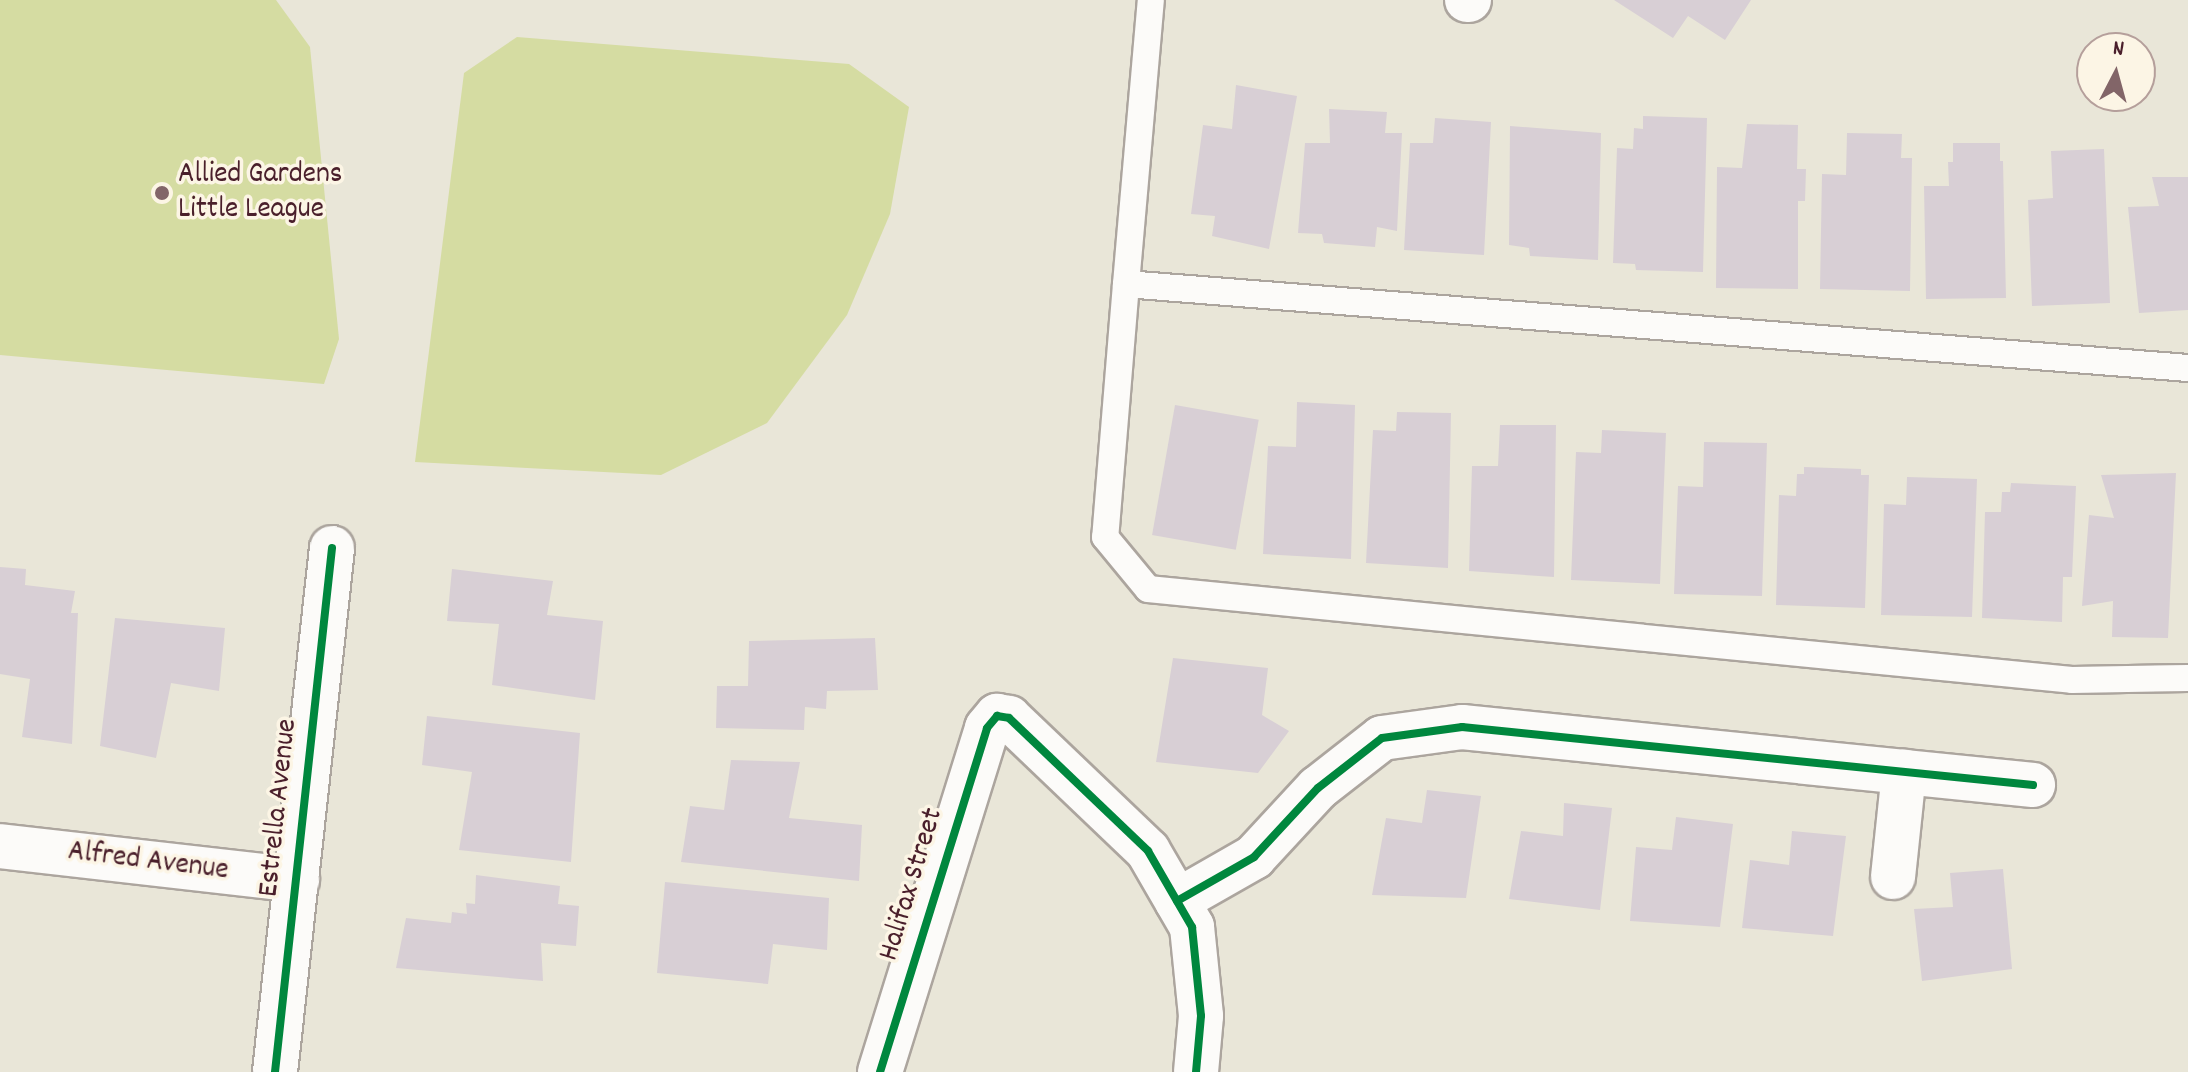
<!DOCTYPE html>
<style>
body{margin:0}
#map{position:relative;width:2188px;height:1072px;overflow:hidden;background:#e9e6d8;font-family:Dekko,sans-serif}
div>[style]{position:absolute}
.green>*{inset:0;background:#d5dca2}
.building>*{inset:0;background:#d8cfd5;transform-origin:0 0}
.roads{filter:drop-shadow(2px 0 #aca59e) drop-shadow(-2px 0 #aca59e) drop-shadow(0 2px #aca59e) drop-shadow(0 -2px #aca59e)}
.service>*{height:26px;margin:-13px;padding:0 13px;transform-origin:13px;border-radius:13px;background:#fcfbf9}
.minor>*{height:44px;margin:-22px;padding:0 22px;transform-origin:22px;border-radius:22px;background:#fcfbf9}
.cycleway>*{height:8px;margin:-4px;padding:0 4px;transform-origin:4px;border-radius:4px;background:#00873e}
.dots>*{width:22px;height:22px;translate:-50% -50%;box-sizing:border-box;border:4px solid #fcf5e5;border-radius:50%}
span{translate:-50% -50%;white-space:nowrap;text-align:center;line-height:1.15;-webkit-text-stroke:7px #fcf5e5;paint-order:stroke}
.poi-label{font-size:30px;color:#4a1f2b}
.left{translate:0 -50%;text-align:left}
.street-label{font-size:30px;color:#4a1f2b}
.north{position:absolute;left:2076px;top:32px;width:80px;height:80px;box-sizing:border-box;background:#fcf5e5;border:2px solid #b59f9b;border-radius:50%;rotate:6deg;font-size:22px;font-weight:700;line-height:32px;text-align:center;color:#4a1f2b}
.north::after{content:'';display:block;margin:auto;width:28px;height:36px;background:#826568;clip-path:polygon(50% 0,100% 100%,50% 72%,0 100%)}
</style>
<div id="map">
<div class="green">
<i style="clip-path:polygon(0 0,276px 0,310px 47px,339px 339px,324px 384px,0 355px)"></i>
<i style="clip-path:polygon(517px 37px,849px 64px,909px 107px,890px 214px,847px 315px,767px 423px,661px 475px,415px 462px,464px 73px)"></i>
</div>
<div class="building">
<i style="clip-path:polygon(1614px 0,1751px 0,1725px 40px,1688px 16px,1673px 38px)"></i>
<i style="clip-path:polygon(1236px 85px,1297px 96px,1269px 249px,1212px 236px,1215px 216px,1191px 214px,1203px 125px,1232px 129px)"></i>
<i style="clip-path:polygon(1329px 109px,1387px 112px,1385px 133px,1402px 133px,1397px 231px,1377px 227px,1375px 247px,1324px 243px,1322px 234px,1298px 233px,1305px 143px,1330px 143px)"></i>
<i style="clip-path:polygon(1643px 116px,1707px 118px,1703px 272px,1636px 270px,1635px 264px,1613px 263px,1617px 148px,1633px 149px,1634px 128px,1643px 129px)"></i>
<i style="clip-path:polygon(1435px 118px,1491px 122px,1484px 255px,1404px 250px,1410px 143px,1433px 143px)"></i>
<i style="clip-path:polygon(1747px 124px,1798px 125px,1797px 169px,1806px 169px,1805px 201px,1798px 201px,1798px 289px,1716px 288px,1717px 167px,1742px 168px)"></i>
<i style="clip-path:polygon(1510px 126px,1601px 133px,1598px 260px,1530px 256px,1529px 248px,1509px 245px)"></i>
<i style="clip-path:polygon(1847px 133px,1902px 134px,1901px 158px,1912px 158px,1910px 291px,1820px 289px,1822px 174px,1846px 175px)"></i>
<i style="clip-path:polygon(1953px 143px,2000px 143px,2000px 161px,2003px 161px,2006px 298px,1926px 299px,1924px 186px,1949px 186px,1948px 162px,1953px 162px)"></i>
<i style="clip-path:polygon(2104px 149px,2110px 303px,2032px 306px,2028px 200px,2053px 198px,2051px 151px)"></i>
<i style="clip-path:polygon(2152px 177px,2188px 177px,2188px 310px,2139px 313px,2128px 207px,2159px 206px)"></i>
<i style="clip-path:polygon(1297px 402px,1355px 405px,1351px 559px,1263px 554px,1268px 446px,1296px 447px)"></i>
<i style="left:1175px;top:405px;width:85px;height:132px;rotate:10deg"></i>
<i style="clip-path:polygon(1397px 412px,1451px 413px,1448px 568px,1366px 563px,1373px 430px,1396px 431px)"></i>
<i style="clip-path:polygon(1500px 425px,1556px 425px,1554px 577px,1469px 571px,1472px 466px,1498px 466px)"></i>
<i style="clip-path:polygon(1602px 430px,1666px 433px,1660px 584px,1571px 580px,1576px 452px,1601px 453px)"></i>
<i style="clip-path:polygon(1704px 442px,1767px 443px,1762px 596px,1674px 594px,1678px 486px,1703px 487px)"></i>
<i style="clip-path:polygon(1804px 467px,1861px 469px,1861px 475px,1869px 475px,1865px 608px,1776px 605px,1779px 495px,1796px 496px,1797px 474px,1804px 474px)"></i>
<i style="clip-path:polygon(2176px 473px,2168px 638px,2112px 637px,2113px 601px,2082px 606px,2089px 515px,2114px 518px,2101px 475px)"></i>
<i style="clip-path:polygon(1907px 477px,1977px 479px,1972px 617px,1881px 615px,1884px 504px,1906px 505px)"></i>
<i style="clip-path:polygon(2011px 483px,2076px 486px,2072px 577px,2063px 577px,2062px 622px,1982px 618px,1985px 512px,2001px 512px,2002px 492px,2010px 492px)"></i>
<i style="clip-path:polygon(0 567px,26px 569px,25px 585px,75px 591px,71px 613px,78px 613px,72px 744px,22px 737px,30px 679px,0 674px)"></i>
<i style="clip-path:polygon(452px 569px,553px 581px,547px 615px,603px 621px,595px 700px,492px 685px,499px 624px,447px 621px)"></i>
<i style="clip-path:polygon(115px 618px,225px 628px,219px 691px,171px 683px,156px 758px,100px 746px)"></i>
<i style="clip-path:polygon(875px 638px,878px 690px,827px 691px,826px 709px,805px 707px,804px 730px,716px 728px,717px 686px,748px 686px,749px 641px)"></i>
<i style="clip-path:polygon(1173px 658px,1268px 668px,1262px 715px,1289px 731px,1258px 773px,1156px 762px)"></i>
<i style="clip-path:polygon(427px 716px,580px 733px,571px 862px,459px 850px,472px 772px,422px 765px)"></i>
<i style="clip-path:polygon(731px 760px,800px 762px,789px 818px,862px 825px,859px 881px,681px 862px,690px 806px,724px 810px)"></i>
<i style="clip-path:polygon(1427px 790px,1481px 796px,1466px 898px,1372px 895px,1386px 818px,1422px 823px)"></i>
<i style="clip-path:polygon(1564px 803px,1612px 808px,1600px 910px,1509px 899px,1521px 831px,1563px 836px)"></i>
<i style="clip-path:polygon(1676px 817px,1733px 824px,1720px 927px,1630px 921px,1636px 847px,1672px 850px)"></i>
<i style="clip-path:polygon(1792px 831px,1846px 836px,1833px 936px,1742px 928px,1750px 860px,1789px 865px)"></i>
<i style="clip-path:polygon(2003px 869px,2012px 969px,1922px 981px,1914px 909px,1953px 907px,1950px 873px)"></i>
<i style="clip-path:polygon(476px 875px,560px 886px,558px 904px,579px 906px,576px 946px,541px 943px,543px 981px,396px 968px,406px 918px,451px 923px,452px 912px,467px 914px,466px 903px,475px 904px)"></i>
<i style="clip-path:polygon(665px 882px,829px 898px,827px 950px,773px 944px,768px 984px,657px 973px)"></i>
</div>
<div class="roads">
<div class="service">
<i style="left:1126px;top:284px;width:285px;rotate:-85deg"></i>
<i style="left:2188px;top:368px;width:1065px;rotate:-175.48deg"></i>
<i style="left:1126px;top:284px;width:254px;rotate:94.7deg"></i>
<i style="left:1105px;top:537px;width:67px;rotate:50.4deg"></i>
<i style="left:1148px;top:589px;width:928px;rotate:5.62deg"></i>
<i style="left:2072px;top:680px;width:116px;rotate:-1deg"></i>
</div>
<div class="minor">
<i style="left:1467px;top:0;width:2px"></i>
<i style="left:0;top:846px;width:299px;rotate:6.5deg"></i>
<i style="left:1893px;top:877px;width:106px;rotate:-84deg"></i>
<i style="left:1177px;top:901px;width:89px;rotate:-29.7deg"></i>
<i style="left:1254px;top:857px;width:94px;rotate:-47.2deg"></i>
<i style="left:1318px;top:788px;width:81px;rotate:-38deg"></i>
<i style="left:1382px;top:738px;width:81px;rotate:-7.8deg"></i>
<i style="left:1462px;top:727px;width:574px;rotate:5.8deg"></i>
<i style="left:275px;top:1072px;width:527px;rotate:-83.79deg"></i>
<i style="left:880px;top:1072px;width:360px;rotate:-72.7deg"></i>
<i style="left:987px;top:728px;width:16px;rotate:-50deg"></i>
<i style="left:997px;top:716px;width:12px;rotate:9deg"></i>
<i style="left:1009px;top:718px;width:192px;rotate:43.7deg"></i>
<i style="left:1148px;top:851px;width:88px;rotate:59.9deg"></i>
<i style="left:1192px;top:927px;width:89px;rotate:84.2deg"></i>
<i style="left:1201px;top:1016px;width:56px;rotate:95.1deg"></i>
</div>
</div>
<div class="cycleway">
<i style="left:1177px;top:901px;width:89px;rotate:-29.7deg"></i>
<i style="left:1254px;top:857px;width:94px;rotate:-47.2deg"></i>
<i style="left:1318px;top:788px;width:81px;rotate:-38deg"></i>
<i style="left:1382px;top:738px;width:81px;rotate:-7.8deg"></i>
<i style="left:1462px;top:727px;width:574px;rotate:5.8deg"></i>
<i style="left:275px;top:1072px;width:527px;rotate:-83.79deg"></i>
<i style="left:880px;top:1072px;width:360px;rotate:-72.7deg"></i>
<i style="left:987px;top:728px;width:16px;rotate:-50deg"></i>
<i style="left:997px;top:716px;width:12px;rotate:9deg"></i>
<i style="left:1009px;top:718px;width:192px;rotate:43.7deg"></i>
<i style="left:1148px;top:851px;width:88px;rotate:59.9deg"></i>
<i style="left:1192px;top:927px;width:89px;rotate:84.2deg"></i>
<i style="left:1201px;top:1016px;width:56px;rotate:95.1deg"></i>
</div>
<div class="dots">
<i style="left:162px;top:193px;background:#826568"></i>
</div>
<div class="poi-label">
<span class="left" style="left:178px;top:193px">Allied Gardens<br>Little League</span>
</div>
<div class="street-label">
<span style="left:280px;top:808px;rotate:-84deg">Estrella Avenue</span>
<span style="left:148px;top:863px;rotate:7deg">Alfred Avenue</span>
<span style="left:913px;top:885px;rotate:-73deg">Halifax Street</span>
</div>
<div class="north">N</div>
</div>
